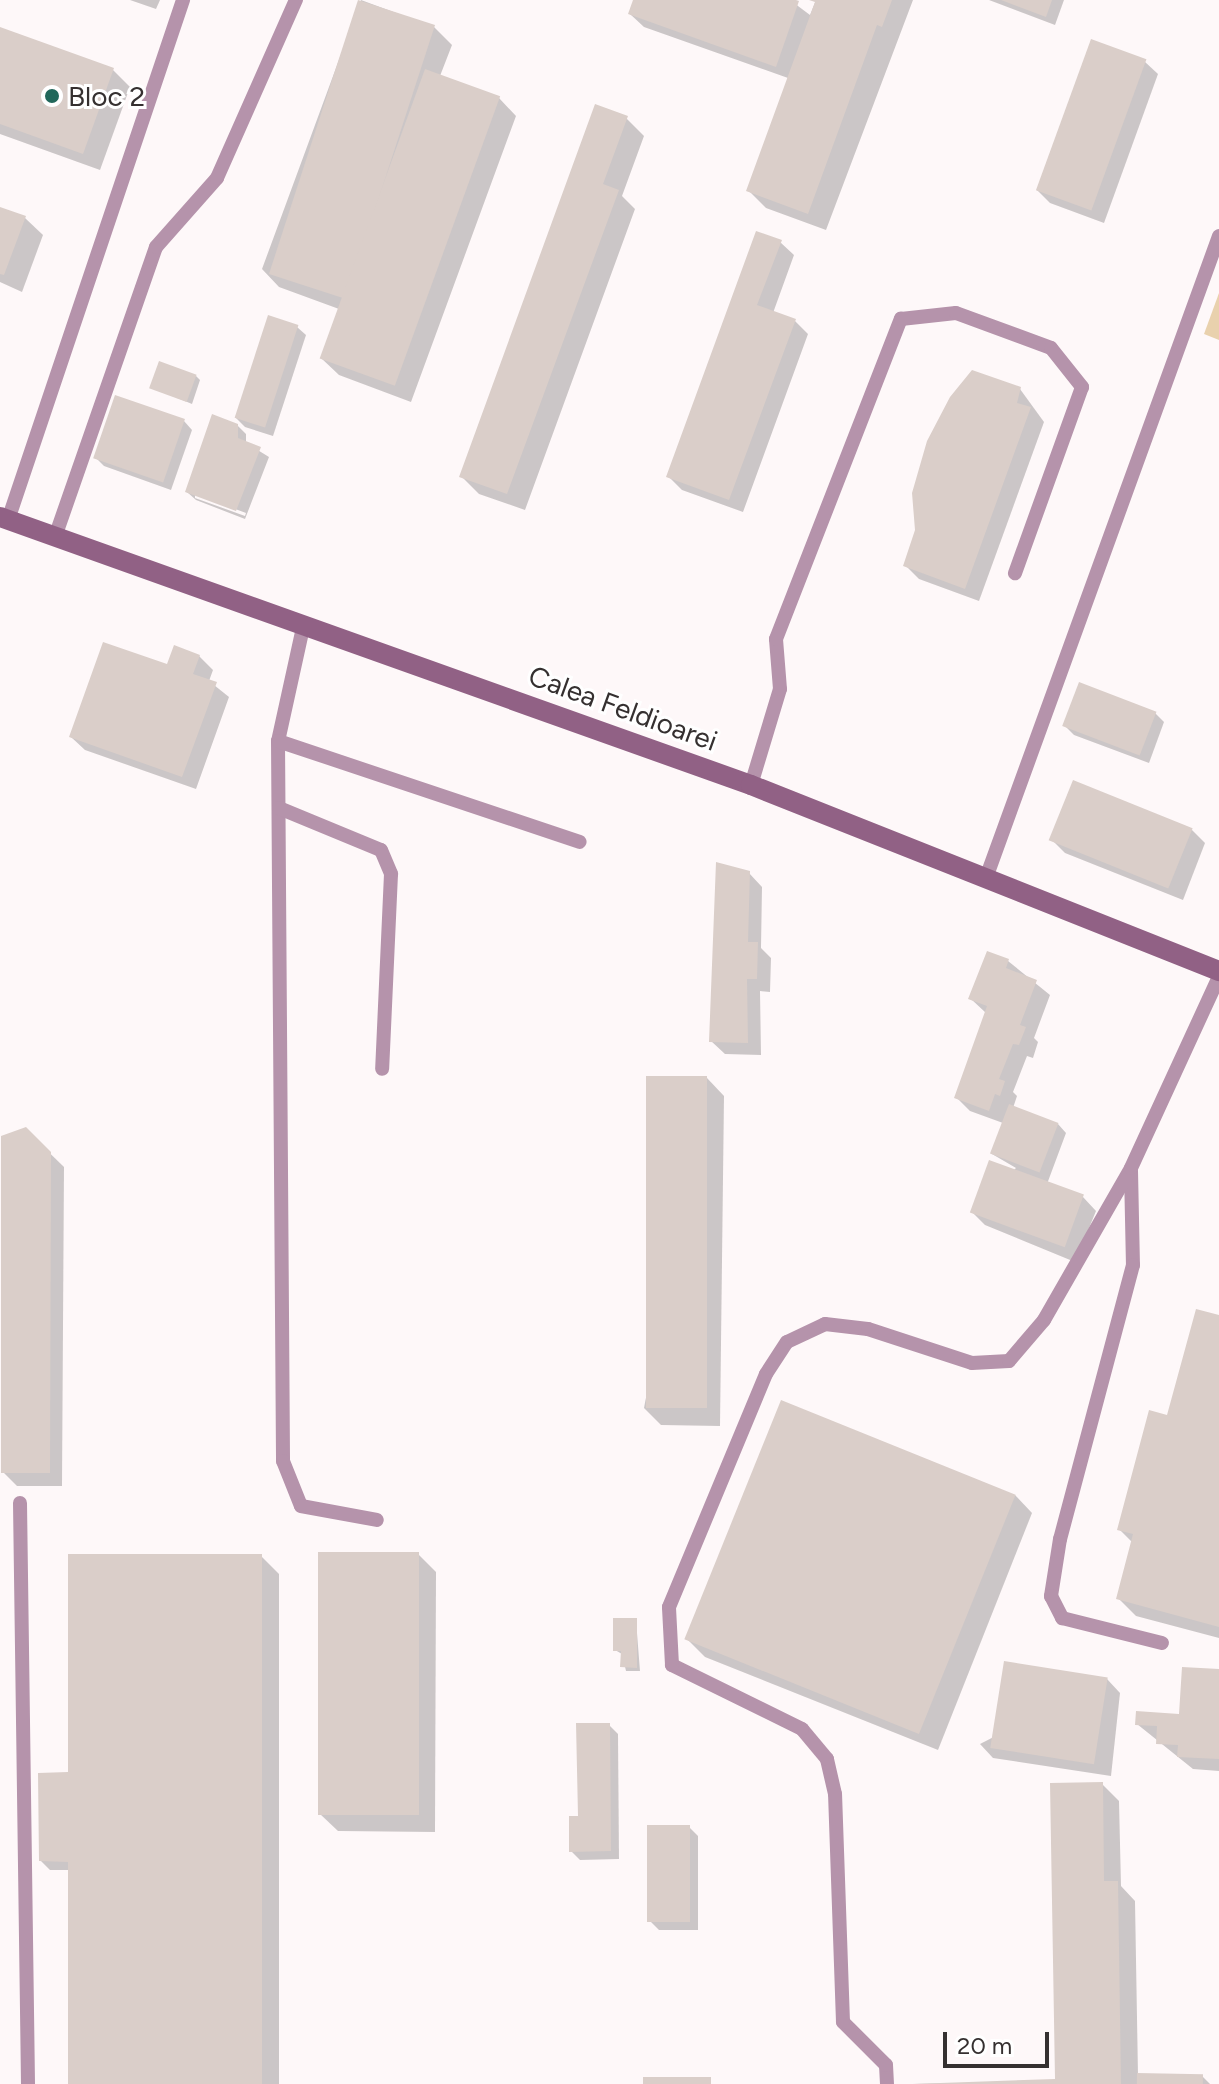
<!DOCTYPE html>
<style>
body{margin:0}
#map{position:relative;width:1219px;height:2084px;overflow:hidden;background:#fef8f9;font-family:Figtree,sans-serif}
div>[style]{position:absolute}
.green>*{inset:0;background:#e9d1ad}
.shadow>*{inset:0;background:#0003}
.building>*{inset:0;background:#dacec9;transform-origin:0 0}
.lane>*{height:14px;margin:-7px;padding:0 7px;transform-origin:7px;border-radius:7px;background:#b593ab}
.secondary>*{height:20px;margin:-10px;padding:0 10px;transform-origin:10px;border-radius:10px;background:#916185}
.dots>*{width:22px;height:22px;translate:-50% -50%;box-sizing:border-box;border:4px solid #fff;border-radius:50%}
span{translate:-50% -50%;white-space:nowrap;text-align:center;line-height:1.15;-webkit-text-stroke:6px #fff;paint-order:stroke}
.poi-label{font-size:28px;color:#353030}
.left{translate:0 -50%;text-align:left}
.street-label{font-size:28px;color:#353030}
.scale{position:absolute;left:943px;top:2032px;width:106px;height:36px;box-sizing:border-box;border:4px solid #353030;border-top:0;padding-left:10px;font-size:24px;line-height:28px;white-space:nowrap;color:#353030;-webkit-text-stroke:6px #fff;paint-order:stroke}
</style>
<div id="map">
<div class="green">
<i style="clip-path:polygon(1219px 293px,1219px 340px,1204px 334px)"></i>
</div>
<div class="shadow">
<i style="clip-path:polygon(130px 0,160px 0,156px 9px)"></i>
<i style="clip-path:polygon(361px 0,434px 27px,452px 45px,440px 76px,499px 98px,516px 116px,411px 402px,339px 375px,321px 358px,339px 309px,279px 287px,262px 269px)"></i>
<i style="clip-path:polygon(635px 0,790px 0,810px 15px,816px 0,913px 0,826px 230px,766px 208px,748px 190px,788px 78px,644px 27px,630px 14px)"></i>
<i style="clip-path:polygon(989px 0,1064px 0,1055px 25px)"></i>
<i style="clip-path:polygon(0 29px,113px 70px,130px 87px,100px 170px,0 134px)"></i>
<i style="clip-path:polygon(1144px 61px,1158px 74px,1104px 223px,1050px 203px,1037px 190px)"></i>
<i style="clip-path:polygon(626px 118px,644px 136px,622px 196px,635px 209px,525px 510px,479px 494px,461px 476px)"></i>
<i style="clip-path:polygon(0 209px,25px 218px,43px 235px,22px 292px,0 282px)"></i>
<i style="clip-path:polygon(780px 242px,794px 255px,773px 313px,795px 321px,808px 334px,743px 512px,682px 490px,668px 476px)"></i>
<i style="clip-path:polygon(297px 327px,306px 335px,273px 436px,245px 427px,236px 418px)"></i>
<i style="clip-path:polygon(196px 376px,200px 380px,192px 404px,151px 387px)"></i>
<i style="clip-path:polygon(1020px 389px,1044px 422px,979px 601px,919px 579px,906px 566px)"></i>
<i style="clip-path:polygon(184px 421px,192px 430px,171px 490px,104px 466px,95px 457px)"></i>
<i style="clip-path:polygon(evenodd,237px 425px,246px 434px,246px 443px,269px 457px,245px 519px,196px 500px,187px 492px,237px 425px,195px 494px,246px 513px,245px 516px,195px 498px,195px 494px)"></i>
<i style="clip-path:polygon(199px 656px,213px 670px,209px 681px,229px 697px,196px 789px,85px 750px,71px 737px,169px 667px)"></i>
<i style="clip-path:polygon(1155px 713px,1164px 722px,1149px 763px,1074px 735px,1065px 726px)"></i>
<i style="clip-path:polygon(1192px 830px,1205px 843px,1183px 900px,1065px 853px,1052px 840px)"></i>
<i style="clip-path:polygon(749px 873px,762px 887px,761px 948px,771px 958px,770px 992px,760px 991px,761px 1055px,725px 1054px,711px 1041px)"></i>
<i style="clip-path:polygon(1008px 961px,1050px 995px,1034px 1038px,1038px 1042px,1033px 1058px,1027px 1056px,1013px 1092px,1017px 1096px,1013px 1108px,1058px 1124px,1066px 1133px,1047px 1184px,1083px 1197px,1096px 1211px,1075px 1262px,985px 1225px,971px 1211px,1016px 1168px,992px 1154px,1003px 1123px,970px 1111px,956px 1097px,986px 1013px,971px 999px)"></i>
<i style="clip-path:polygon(707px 1078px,724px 1096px,720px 1426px,661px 1425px,644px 1408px)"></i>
<i style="clip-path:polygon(25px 1129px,64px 1167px,62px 1486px,17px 1486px,3px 1472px)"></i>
<i style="clip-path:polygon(1219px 1317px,1219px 1638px,1136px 1616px,1118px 1598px,1133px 1543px,1119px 1529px)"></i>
<i style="clip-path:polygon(1015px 1495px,1032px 1513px,938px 1750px,705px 1657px,687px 1639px)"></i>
<i style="clip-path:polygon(418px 1554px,436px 1572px,435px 1832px,338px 1831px,320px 1814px)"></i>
<i style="clip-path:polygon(261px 1556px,279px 1574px,279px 2084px,70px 2084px,70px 1870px,50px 1870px,41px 1861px)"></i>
<i style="clip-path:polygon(636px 1620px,640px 1671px,626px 1671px,622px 1654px,615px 1650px)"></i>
<i style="clip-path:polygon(1219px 1671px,1219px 1771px,1193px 1769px,1137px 1724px,1181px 1716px)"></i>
<i style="clip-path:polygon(1107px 1679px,1120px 1693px,1111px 1776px,993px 1758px,980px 1744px)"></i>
<i style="clip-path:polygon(609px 1725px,618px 1734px,619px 1859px,580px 1860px,571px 1851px)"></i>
<i style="clip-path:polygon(1102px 1784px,1119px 1801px,1121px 1886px,1135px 1901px,1138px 2075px,1202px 2076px,1210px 2084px,914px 2084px,1057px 2081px)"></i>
<i style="clip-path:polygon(689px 1827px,698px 1836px,698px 1930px,659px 1930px,650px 1921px)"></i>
</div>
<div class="building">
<i style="left:358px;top:0;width:81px;height:288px;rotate:18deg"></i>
<i style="clip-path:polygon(633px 0,796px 0,799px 1px,776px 67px,628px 14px)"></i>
<i style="clip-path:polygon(809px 0,892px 0,882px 27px,877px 25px,808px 214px,746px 191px,815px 2px)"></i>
<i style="clip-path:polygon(1001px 0,1052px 0,1046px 17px)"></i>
<i style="clip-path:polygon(0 27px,114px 68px,83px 154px,0 124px)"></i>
<i style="left:1091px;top:39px;width:59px;height:161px;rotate:20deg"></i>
<i style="left:425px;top:69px;width:80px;height:308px;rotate:20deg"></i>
<i style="clip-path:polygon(595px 104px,628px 116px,603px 184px,619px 190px,507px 494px,459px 477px)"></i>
<i style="clip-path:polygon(0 207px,26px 216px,4px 275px,0 274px)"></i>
<i style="clip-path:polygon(756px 231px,782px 240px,757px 305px,796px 319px,729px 500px,666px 477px)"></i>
<i style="left:268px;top:315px;width:32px;height:108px;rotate:18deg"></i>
<i style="left:159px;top:361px;width:40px;height:29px;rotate:20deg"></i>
<i style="clip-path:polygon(972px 370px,1021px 387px,1017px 403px,1031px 407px,965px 589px,903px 566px,915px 530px,912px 493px,927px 441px,950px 397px)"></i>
<i style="left:115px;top:395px;width:74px;height:67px;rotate:19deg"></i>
<i style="clip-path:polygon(212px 414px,238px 424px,238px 438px,261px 447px,236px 511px,185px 492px)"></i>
<i style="clip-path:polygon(103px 642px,167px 664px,174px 645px,200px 655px,193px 674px,217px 682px,182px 777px,69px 737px)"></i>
<i style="left:1079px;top:682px;width:83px;height:47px;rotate:21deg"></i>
<i style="left:1073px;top:780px;width:129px;height:65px;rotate:22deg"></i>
<i style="clip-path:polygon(716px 862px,750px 871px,748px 942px,758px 942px,757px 979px,747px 979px,748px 1043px,709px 1042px)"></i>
<i style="clip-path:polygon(987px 951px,1009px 959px,1006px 968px,1037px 980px,1020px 1025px,1026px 1027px,1019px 1045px,1013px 1044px,999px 1079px,1005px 1081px,1000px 1096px,995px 1094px,989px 1111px,954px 1098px,987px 1006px,968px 999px)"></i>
<i style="left:646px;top:1076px;width:61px;height:332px"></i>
<i style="left:1009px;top:1104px;width:53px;height:53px;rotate:21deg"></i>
<i style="clip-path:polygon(26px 1127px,51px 1152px,50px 1473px,1px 1473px,1px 1136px)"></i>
<i style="left:989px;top:1160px;width:101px;height:56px;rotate:20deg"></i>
<i style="clip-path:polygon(1196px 1309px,1219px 1315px,1219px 1627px,1116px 1599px,1133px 1534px,1117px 1530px,1149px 1410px,1167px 1415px)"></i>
<i style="left:781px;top:1400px;width:253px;height:258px;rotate:22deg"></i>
<i style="left:318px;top:1552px;width:101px;height:263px"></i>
<i style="clip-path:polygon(68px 1554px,262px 1554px,262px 2084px,68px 2084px,68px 1862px,39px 1861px,38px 1773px,68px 1772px)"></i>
<i style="clip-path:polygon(613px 1618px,637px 1618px,637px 1668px,620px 1667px,621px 1651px,613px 1651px)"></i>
<i style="left:1004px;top:1661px;width:105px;height:88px;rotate:9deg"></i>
<i style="clip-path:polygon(1182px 1667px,1219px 1669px,1219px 1759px,1177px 1757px,1178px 1745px,1156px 1744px,1157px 1726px,1135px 1725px,1136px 1711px,1179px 1714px)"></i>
<i style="clip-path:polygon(576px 1723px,610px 1723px,611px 1851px,569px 1852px,569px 1816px,578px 1816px)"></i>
<i style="clip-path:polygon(1103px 1782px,1104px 1881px,1118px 1881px,1121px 2084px,912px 2084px,1055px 2079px,1050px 1783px)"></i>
<i style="left:647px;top:1825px;width:43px;height:97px"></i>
<i style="left:1137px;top:2073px;width:66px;height:11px;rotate:1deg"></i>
<i style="left:643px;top:2077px;width:68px;height:7px"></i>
</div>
<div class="lane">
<i style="left:8px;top:520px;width:549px;rotate:-71.4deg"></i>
<i style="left:55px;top:537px;width:307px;rotate:-70.8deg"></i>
<i style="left:156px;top:247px;width:92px;rotate:-48.5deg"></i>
<i style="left:217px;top:178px;width:195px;rotate:-66.1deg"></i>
<i style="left:304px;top:623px;width:121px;rotate:102.4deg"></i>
<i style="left:278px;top:741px;width:720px;rotate:89.6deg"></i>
<i style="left:283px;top:1461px;width:48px;rotate:68.2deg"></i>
<i style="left:301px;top:1506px;width:77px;rotate:10.4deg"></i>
<i style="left:278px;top:741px;width:318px;rotate:18.5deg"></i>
<i style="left:751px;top:785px;width:100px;rotate:-73.2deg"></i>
<i style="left:780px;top:689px;width:50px;rotate:-94.6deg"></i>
<i style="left:776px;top:639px;width:344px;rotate:-68.7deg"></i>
<i style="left:901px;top:319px;width:55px;rotate:-6.2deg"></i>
<i style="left:956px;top:313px;width:101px;rotate:20.2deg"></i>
<i style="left:1051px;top:348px;width:50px;rotate:51.5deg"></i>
<i style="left:1082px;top:387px;width:198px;rotate:109.8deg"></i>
<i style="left:279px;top:808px;width:110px;rotate:22.4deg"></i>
<i style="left:381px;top:850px;width:26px;rotate:67deg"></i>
<i style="left:391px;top:874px;width:195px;rotate:92.6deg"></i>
<i style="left:986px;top:878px;width:683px;rotate:-70.05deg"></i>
<i style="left:1131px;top:1171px;width:94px;rotate:88.8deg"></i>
<i style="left:1133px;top:1265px;width:284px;rotate:104.9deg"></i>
<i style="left:1060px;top:1539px;width:58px;rotate:99deg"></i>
<i style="left:1051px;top:1596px;width:25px;rotate:63deg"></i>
<i style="left:1062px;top:1618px;width:103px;rotate:14deg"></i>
<i style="left:20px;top:1503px;width:581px;rotate:89.21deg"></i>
<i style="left:887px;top:2084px;width:19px;rotate:-93deg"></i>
<i style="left:886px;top:2065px;width:61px;rotate:-135deg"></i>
<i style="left:843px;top:2022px;width:228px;rotate:-92deg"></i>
<i style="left:835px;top:1794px;width:36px;rotate:-103deg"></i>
<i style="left:827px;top:1759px;width:39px;rotate:-130deg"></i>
<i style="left:802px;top:1729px;width:145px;rotate:-153.8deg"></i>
<i style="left:672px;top:1665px;width:58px;rotate:-93deg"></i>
<i style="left:669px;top:1607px;width:252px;rotate:-67.4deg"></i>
<i style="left:766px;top:1374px;width:38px;rotate:-57deg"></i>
<i style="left:787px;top:1342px;width:42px;rotate:-25.3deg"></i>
<i style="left:825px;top:1324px;width:43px;rotate:6.6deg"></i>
<i style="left:868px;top:1329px;width:109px;rotate:18.1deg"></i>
<i style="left:972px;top:1363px;width:37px;rotate:-3deg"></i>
<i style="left:1009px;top:1361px;width:54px;rotate:-49.5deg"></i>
<i style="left:1044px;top:1320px;width:175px;rotate:-60.2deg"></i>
<i style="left:1131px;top:1168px;width:210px;rotate:-65.3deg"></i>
</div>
<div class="secondary">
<i style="left:0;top:517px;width:797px;rotate:19.64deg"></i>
<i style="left:751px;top:785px;width:504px;rotate:21.67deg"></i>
</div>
<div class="dots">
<i style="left:52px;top:96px;background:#21675a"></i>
</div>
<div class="poi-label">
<span class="left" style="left:68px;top:96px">Bloc 2</span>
</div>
<div class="street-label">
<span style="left:623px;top:708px;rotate:20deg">Calea Feldioarei</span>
</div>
<div class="scale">20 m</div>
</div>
